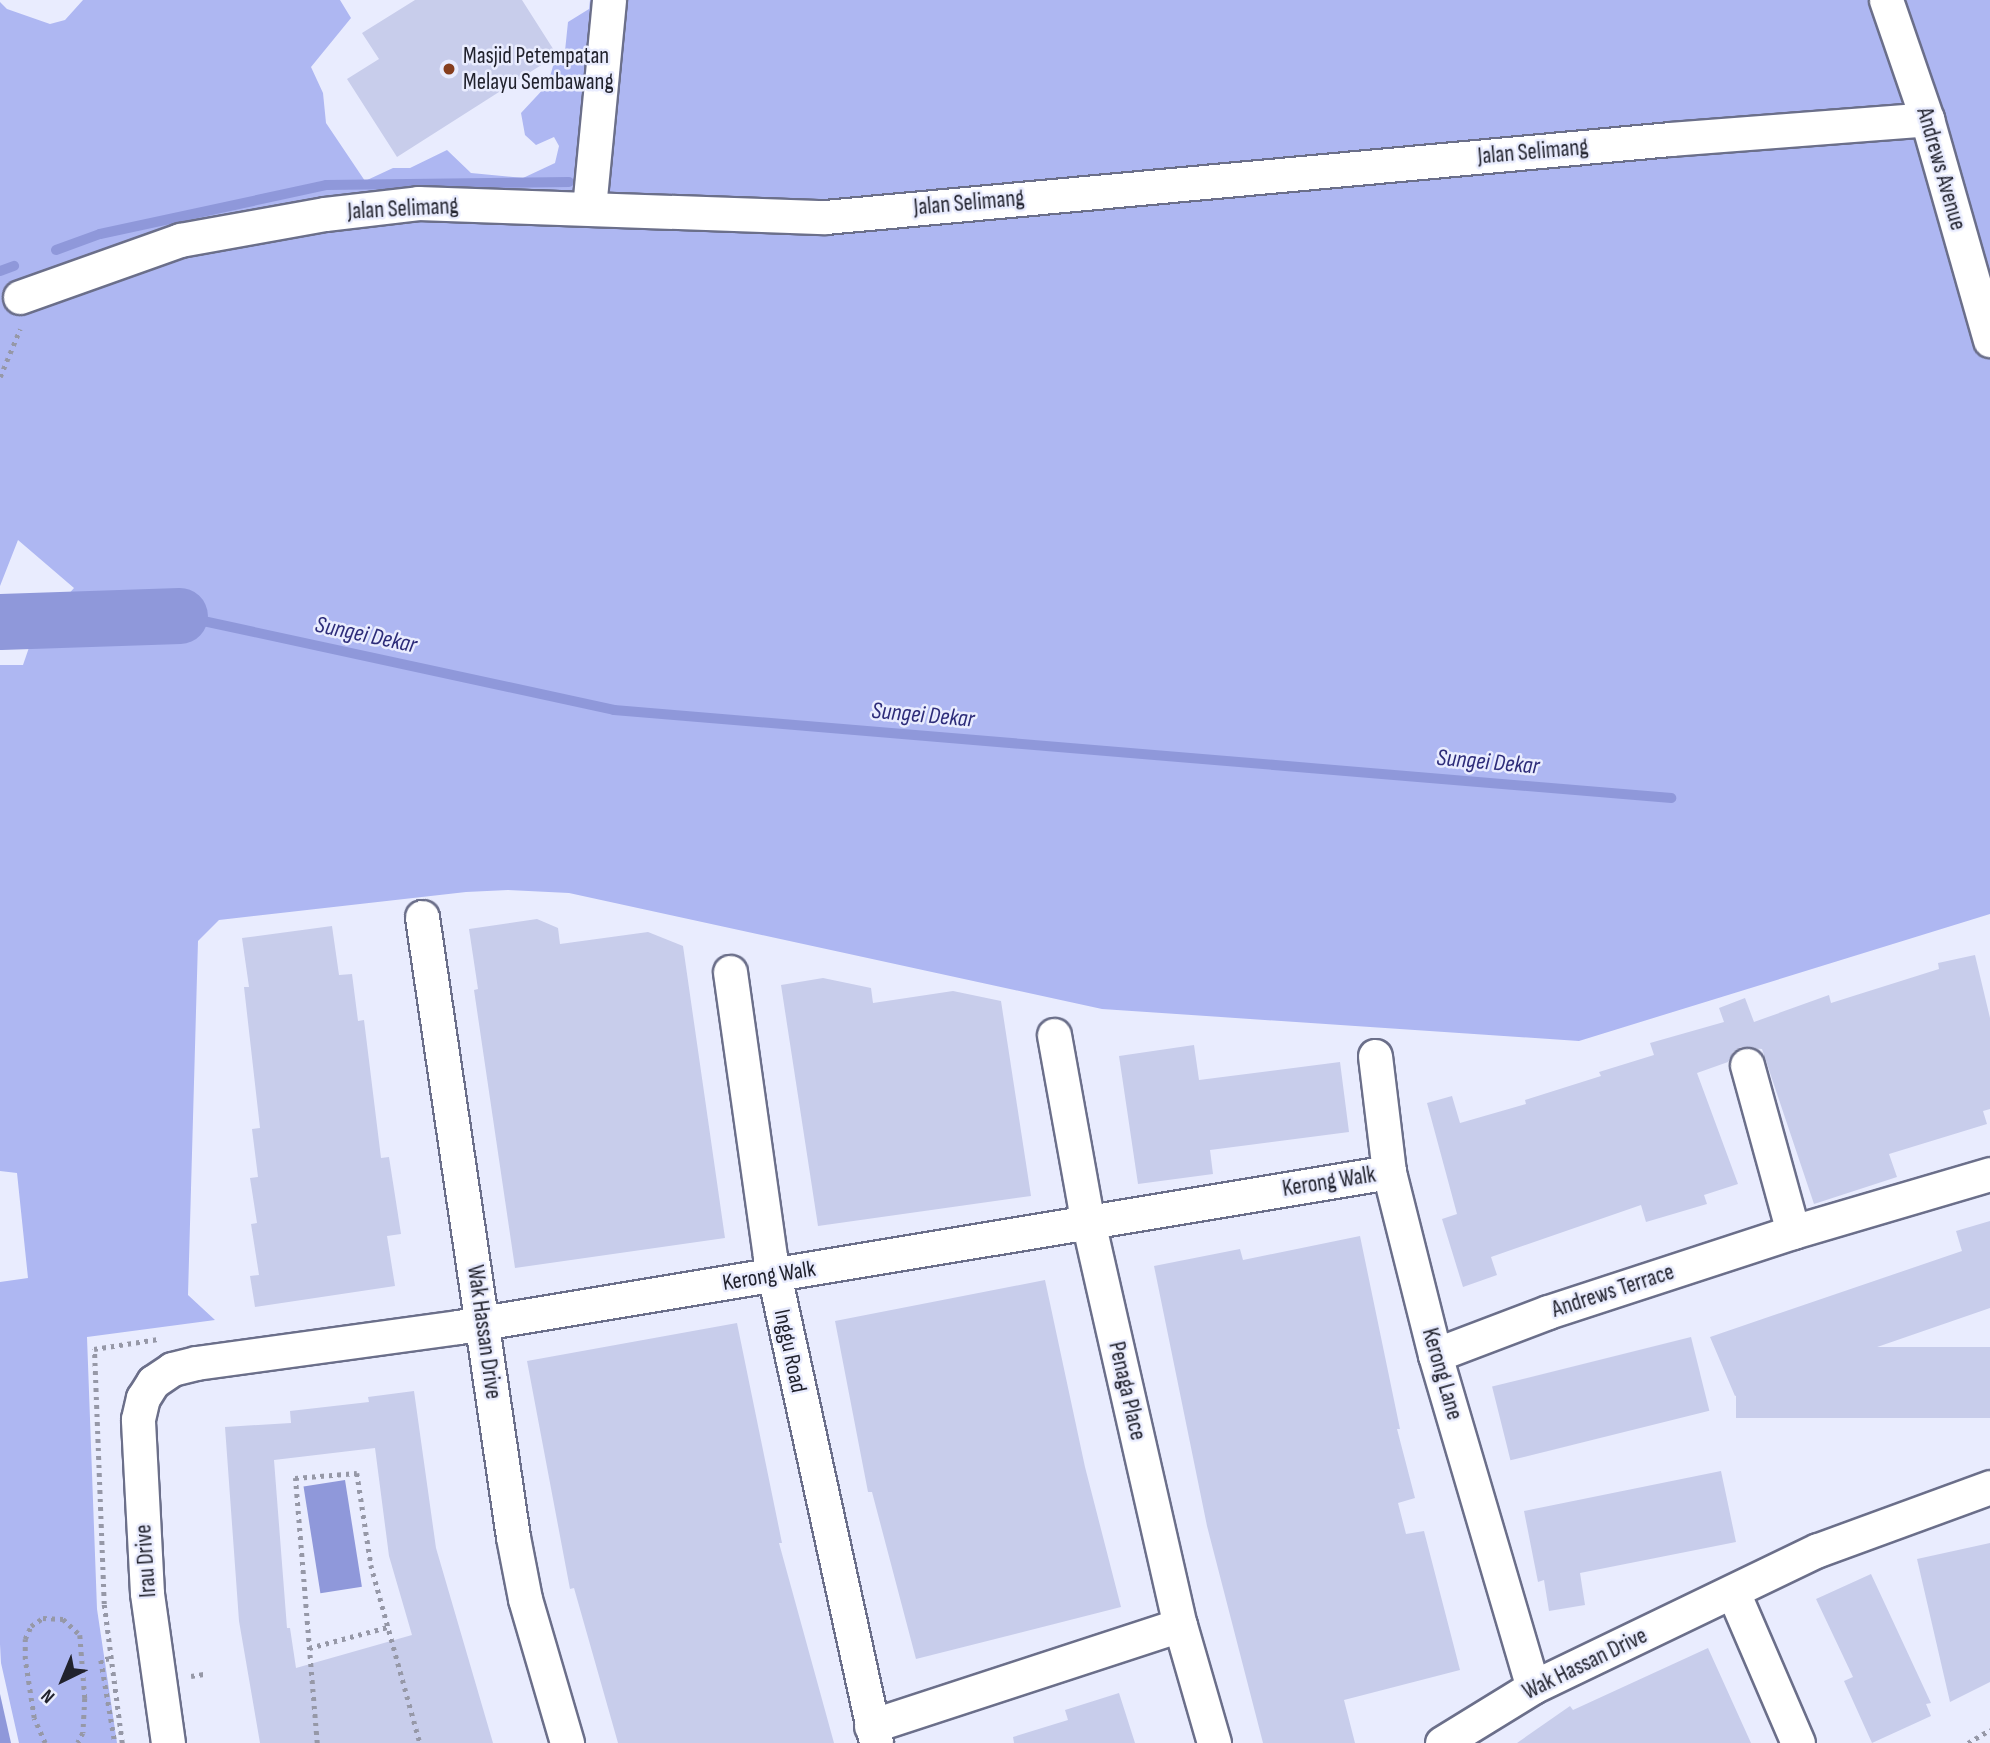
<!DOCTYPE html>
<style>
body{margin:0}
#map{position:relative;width:1990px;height:1743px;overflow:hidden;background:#e9ecfe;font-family:"Sofia Sans Condensed",sans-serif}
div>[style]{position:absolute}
.green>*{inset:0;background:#aeb7f2}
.water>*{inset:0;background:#8f98da;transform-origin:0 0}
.stream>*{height:10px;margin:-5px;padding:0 5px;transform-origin:5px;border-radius:5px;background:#8f98da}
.river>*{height:56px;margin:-28px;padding:0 28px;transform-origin:28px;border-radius:28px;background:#8f98da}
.building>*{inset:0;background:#c8cdeb;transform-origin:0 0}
.path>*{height:4.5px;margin-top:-2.25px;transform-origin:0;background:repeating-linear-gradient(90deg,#9698a7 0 3.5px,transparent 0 8.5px)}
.roads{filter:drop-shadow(2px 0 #6b6f8a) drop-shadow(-2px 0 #6b6f8a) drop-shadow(0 2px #6b6f8a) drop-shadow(0 -2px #6b6f8a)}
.street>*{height:33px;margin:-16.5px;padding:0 16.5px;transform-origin:16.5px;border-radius:16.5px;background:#fff}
.dots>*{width:19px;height:19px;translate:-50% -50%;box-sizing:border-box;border:4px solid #e9ecfe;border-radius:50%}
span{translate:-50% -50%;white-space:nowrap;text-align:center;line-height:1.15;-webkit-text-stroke:5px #e9ecfe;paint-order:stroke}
.poi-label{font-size:23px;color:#21222d}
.left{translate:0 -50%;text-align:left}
.street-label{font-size:23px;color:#21222d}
.water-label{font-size:24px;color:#2d2c79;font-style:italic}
.north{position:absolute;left:28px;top:1645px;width:70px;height:70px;-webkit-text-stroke:5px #e9ecfe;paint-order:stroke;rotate:223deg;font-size:19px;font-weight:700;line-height:28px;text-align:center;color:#21222d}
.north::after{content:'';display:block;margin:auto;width:24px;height:32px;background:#21222d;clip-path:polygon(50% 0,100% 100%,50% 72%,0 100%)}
</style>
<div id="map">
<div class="green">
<i style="clip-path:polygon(83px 0,340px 0,351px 18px,311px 67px,323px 93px,326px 123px,365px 181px,393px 168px,410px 168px,447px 150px,471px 173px,523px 178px,555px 163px,559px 146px,554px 137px,536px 145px,525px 135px,521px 113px,548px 84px,553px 66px,565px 51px,568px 22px,589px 9px,590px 0,1990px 0,1990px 914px,1579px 1041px,1102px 1009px,569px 893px,508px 890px,466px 892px,219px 920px,198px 941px,188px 1295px,215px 1320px,87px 1337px,97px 1609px,117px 1743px,19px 1743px,1px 1663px,0 1644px,0 1282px,28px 1278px,17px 1173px,0 1171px,0 665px,23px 665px,34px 633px,74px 588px,18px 540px,0 586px,0 2px,7px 9px,50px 24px,65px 20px)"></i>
</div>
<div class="water">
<i style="left:345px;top:1480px;width:108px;height:42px;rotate:81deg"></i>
<i style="clip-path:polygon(0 1694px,11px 1743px,0 1743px)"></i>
</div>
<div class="stream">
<i style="left:56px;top:250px;width:47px;rotate:-20deg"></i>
<i style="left:100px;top:234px;width:231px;rotate:-12.2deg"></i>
<i style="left:326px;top:185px;width:243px;rotate:-0.7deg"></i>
<i style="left:0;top:271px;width:15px;rotate:-20deg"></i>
<i style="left:180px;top:616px;width:444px;rotate:12.2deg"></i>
<i style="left:614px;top:710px;width:1061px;rotate:4.76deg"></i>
</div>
<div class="river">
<i style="left:1px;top:622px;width:179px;rotate:-1.9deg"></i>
</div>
<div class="building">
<i style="clip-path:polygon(415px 0,522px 0,557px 55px,397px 157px,347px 79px,379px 59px,362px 33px)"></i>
<i style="clip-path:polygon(537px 919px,558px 928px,560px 944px,648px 932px,683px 946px,725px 1238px,515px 1268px,474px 990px,478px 989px,469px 929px)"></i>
<i style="clip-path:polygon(332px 926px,339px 975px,352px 974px,358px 1021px,364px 1020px,381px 1158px,389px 1157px,401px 1234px,387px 1236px,395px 1286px,255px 1307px,250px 1276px,259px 1275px,251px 1224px,257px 1223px,250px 1178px,258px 1177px,252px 1129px,260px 1128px,244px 987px,249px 987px,242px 938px)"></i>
<i style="clip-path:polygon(1975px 955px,1990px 1018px,1990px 1109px,1983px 1111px,1987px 1124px,1889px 1154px,1897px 1177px,1814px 1204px,1762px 1049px,1741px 1047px,1733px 1052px,1728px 1062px,1697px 1073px,1738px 1184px,1704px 1195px,1707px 1204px,1646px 1222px,1641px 1205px,1491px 1257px,1497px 1275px,1463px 1287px,1442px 1219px,1457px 1214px,1427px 1103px,1452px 1096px,1460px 1123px,1526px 1104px,1525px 1100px,1601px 1076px,1599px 1072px,1654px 1055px,1650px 1043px,1724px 1022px,1719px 1008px,1745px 998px,1754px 1022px,1829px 995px,1831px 1003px,1939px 969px,1938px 963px)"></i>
<i style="clip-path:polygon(823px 978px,871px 988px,873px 1003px,953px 991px,1001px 1001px,1031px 1196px,818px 1226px,781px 985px)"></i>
<i style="clip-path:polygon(1194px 1045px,1199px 1080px,1340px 1062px,1349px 1132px,1210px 1150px,1213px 1174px,1138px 1184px,1119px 1056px)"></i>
<i style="clip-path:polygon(1990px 1221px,1990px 1308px,1735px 1396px,1710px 1337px,1962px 1251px,1956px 1231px)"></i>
<i style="clip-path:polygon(1360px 1236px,1400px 1429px,1397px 1429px,1415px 1498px,1398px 1503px,1406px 1534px,1424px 1531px,1460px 1670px,1344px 1700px,1355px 1743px,1263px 1743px,1207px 1526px,1154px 1266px,1240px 1249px,1243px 1260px)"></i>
<i style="clip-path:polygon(1045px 1280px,1085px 1467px,1121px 1607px,916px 1659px,872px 1492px,868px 1492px,835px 1321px)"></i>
<i style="clip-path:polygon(737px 1323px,782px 1543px,779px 1543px,834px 1743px,618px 1743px,574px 1588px,570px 1589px,527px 1361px)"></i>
<i style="left:1691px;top:1337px;width:76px;height:205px;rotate:76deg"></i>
<i style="left:1990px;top:1347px;width:71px;height:254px;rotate:90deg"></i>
<i style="clip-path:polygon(evenodd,414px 1391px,436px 1548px,493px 1743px,260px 1743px,239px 1621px,225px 1427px,291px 1423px,290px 1411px,369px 1402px,368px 1397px,414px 1391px,375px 1448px,389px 1556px,412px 1635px,296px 1668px,290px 1628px,287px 1628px,274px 1460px,375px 1448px)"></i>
<i style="clip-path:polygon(1721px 1471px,1736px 1542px,1580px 1573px,1585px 1605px,1549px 1611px,1544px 1580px,1538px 1582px,1524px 1511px)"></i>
<i style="clip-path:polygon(1990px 1543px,1990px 1682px,1950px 1702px,1917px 1559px)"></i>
<i style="clip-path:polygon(1871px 1574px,1931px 1703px,1926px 1704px,1931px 1716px,1872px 1743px,1844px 1681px,1853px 1677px,1816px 1599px)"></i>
<i style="clip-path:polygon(1708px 1648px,1751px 1743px,1517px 1743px,1570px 1706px,1573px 1710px)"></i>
<i style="clip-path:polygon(1119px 1693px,1135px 1743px,1014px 1743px,1013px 1737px,1068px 1720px,1065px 1710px)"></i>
</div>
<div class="path">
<i style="left:0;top:377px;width:52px;rotate:-67.4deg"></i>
<i style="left:309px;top:1648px;width:82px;rotate:-14.9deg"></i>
<i style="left:109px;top:1659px;width:8px;rotate:173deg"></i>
<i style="left:101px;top:1660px;width:84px;rotate:80.4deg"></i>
<i style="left:191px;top:1676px;width:13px;rotate:-9deg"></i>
<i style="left:45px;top:1743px;width:27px;rotate:-114deg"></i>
<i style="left:34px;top:1718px;width:60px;rotate:-98.7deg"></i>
<i style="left:25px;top:1659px;width:20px;rotate:-90deg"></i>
<i style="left:25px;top:1639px;width:14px;rotate:-65deg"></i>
<i style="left:31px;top:1626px;width:14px;rotate:-34deg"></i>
<i style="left:43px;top:1618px;width:20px;rotate:3deg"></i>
<i style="left:63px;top:1619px;width:23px;rotate:43deg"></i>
<i style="left:80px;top:1635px;width:63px;rotate:85.5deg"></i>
<i style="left:85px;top:1698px;width:35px;rotate:93deg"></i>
<i style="left:83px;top:1733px;width:11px;rotate:117deg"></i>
<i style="left:122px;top:1743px;width:140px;rotate:-97.4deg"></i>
<i style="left:104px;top:1604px;width:255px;rotate:-92.2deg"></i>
<i style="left:94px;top:1349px;width:65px;rotate:-8.9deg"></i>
<i style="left:317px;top:1743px;width:266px;rotate:-94.7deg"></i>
<i style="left:295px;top:1478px;width:62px;rotate:-4.6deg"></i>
<i style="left:357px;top:1473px;width:93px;rotate:81.3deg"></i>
<i style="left:371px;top:1565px;width:185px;rotate:74.6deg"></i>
<i style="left:1968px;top:1743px;width:26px;rotate:-31deg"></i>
</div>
<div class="roads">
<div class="street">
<i style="left:1886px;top:0;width:126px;rotate:71deg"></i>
<i style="left:1927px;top:119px;width:230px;rotate:74.1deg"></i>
<i style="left:589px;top:208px;width:209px;rotate:-84.5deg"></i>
<i style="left:20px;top:297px;width:170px;rotate:-19.6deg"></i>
<i style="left:180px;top:240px;width:147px;rotate:-10.2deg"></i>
<i style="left:325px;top:214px;width:94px;rotate:-6.7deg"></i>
<i style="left:418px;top:203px;width:407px;rotate:2deg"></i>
<i style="left:825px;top:217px;width:849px;rotate:-5.27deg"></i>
<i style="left:1670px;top:139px;width:258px;rotate:-4.4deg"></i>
<i style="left:422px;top:917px;width:627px;rotate:81.65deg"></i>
<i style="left:513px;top:1537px;width:63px;rotate:79deg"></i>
<i style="left:525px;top:1599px;width:150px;rotate:73.7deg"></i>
<i style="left:730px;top:972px;width:287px;rotate:82deg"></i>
<i style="left:770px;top:1256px;width:498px;rotate:77.7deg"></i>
<i style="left:1054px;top:1035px;width:176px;rotate:79.8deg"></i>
<i style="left:1085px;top:1208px;width:428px;rotate:77.2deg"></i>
<i style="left:1180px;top:1625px;width:123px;rotate:73.9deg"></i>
<i style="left:1375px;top:1056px;width:117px;rotate:83.1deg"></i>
<i style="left:1389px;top:1172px;width:189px;rotate:75.9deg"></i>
<i style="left:1435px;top:1355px;width:346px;rotate:73.6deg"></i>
<i style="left:1747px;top:1065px;width:173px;rotate:74.6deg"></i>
<i style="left:1435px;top:1355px;width:121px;rotate:-20.8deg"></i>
<i style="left:1548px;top:1312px;width:258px;rotate:-18.1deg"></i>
<i style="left:1793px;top:1232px;width:205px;rotate:-16.4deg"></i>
<i style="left:1733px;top:1592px;width:164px;rotate:66.7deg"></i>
<i style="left:871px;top:1726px;width:325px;rotate:-18.1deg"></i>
<i style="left:168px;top:1743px;width:151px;rotate:-98deg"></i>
<i style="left:147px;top:1593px;width:174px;rotate:-93deg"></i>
<i style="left:138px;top:1419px;width:22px;rotate:-77deg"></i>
<i style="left:143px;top:1398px;width:19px;rotate:-58deg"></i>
<i style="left:153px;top:1382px;width:23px;rotate:-34deg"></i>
<i style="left:172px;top:1369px;width:25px;rotate:-14deg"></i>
<i style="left:196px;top:1363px;width:264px;rotate:-7.8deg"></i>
<i style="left:458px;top:1327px;width:944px;rotate:-9.45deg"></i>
<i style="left:1442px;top:1743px;width:107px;rotate:-31.6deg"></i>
<i style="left:1533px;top:1687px;width:316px;rotate:-25.7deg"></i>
<i style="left:1818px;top:1550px;width:183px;rotate:-20.1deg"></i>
</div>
</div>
<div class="dots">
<i style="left:449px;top:69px;background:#863e1e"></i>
</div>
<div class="poi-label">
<span class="left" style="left:463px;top:69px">Masjid Petempatan<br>Melayu Sembawang</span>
</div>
<div class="street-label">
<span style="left:1533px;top:152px;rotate:-5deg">Jalan Selimang</span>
<span style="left:1941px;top:169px;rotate:74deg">Andrews Avenue</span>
<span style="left:969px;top:203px;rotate:-5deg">Jalan Selimang</span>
<span style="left:403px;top:209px;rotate:-3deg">Jalan Selimang</span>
<span style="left:1329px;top:1182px;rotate:-9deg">Kerong Walk</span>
<span style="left:769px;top:1276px;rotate:-9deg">Kerong Walk</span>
<span style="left:1613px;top:1291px;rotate:-18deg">Andrews Terrace</span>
<span style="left:484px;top:1332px;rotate:82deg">Wak Hassan Drive</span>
<span style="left:790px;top:1351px;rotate:78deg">Inggu Road</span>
<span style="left:1442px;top:1374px;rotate:74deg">Kerong Lane</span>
<span style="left:1127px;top:1391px;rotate:77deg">Penaga Place</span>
<span style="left:146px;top:1561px;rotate:-94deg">Irau Drive</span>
<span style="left:1585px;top:1664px;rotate:-26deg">Wak Hassan Drive</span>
</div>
<div class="water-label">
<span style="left:366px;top:635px;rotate:12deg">Sungei Dekar</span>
<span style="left:923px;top:715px;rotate:5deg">Sungei Dekar</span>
<span style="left:1488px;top:762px;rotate:5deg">Sungei Dekar</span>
</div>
<div class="north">N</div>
</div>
